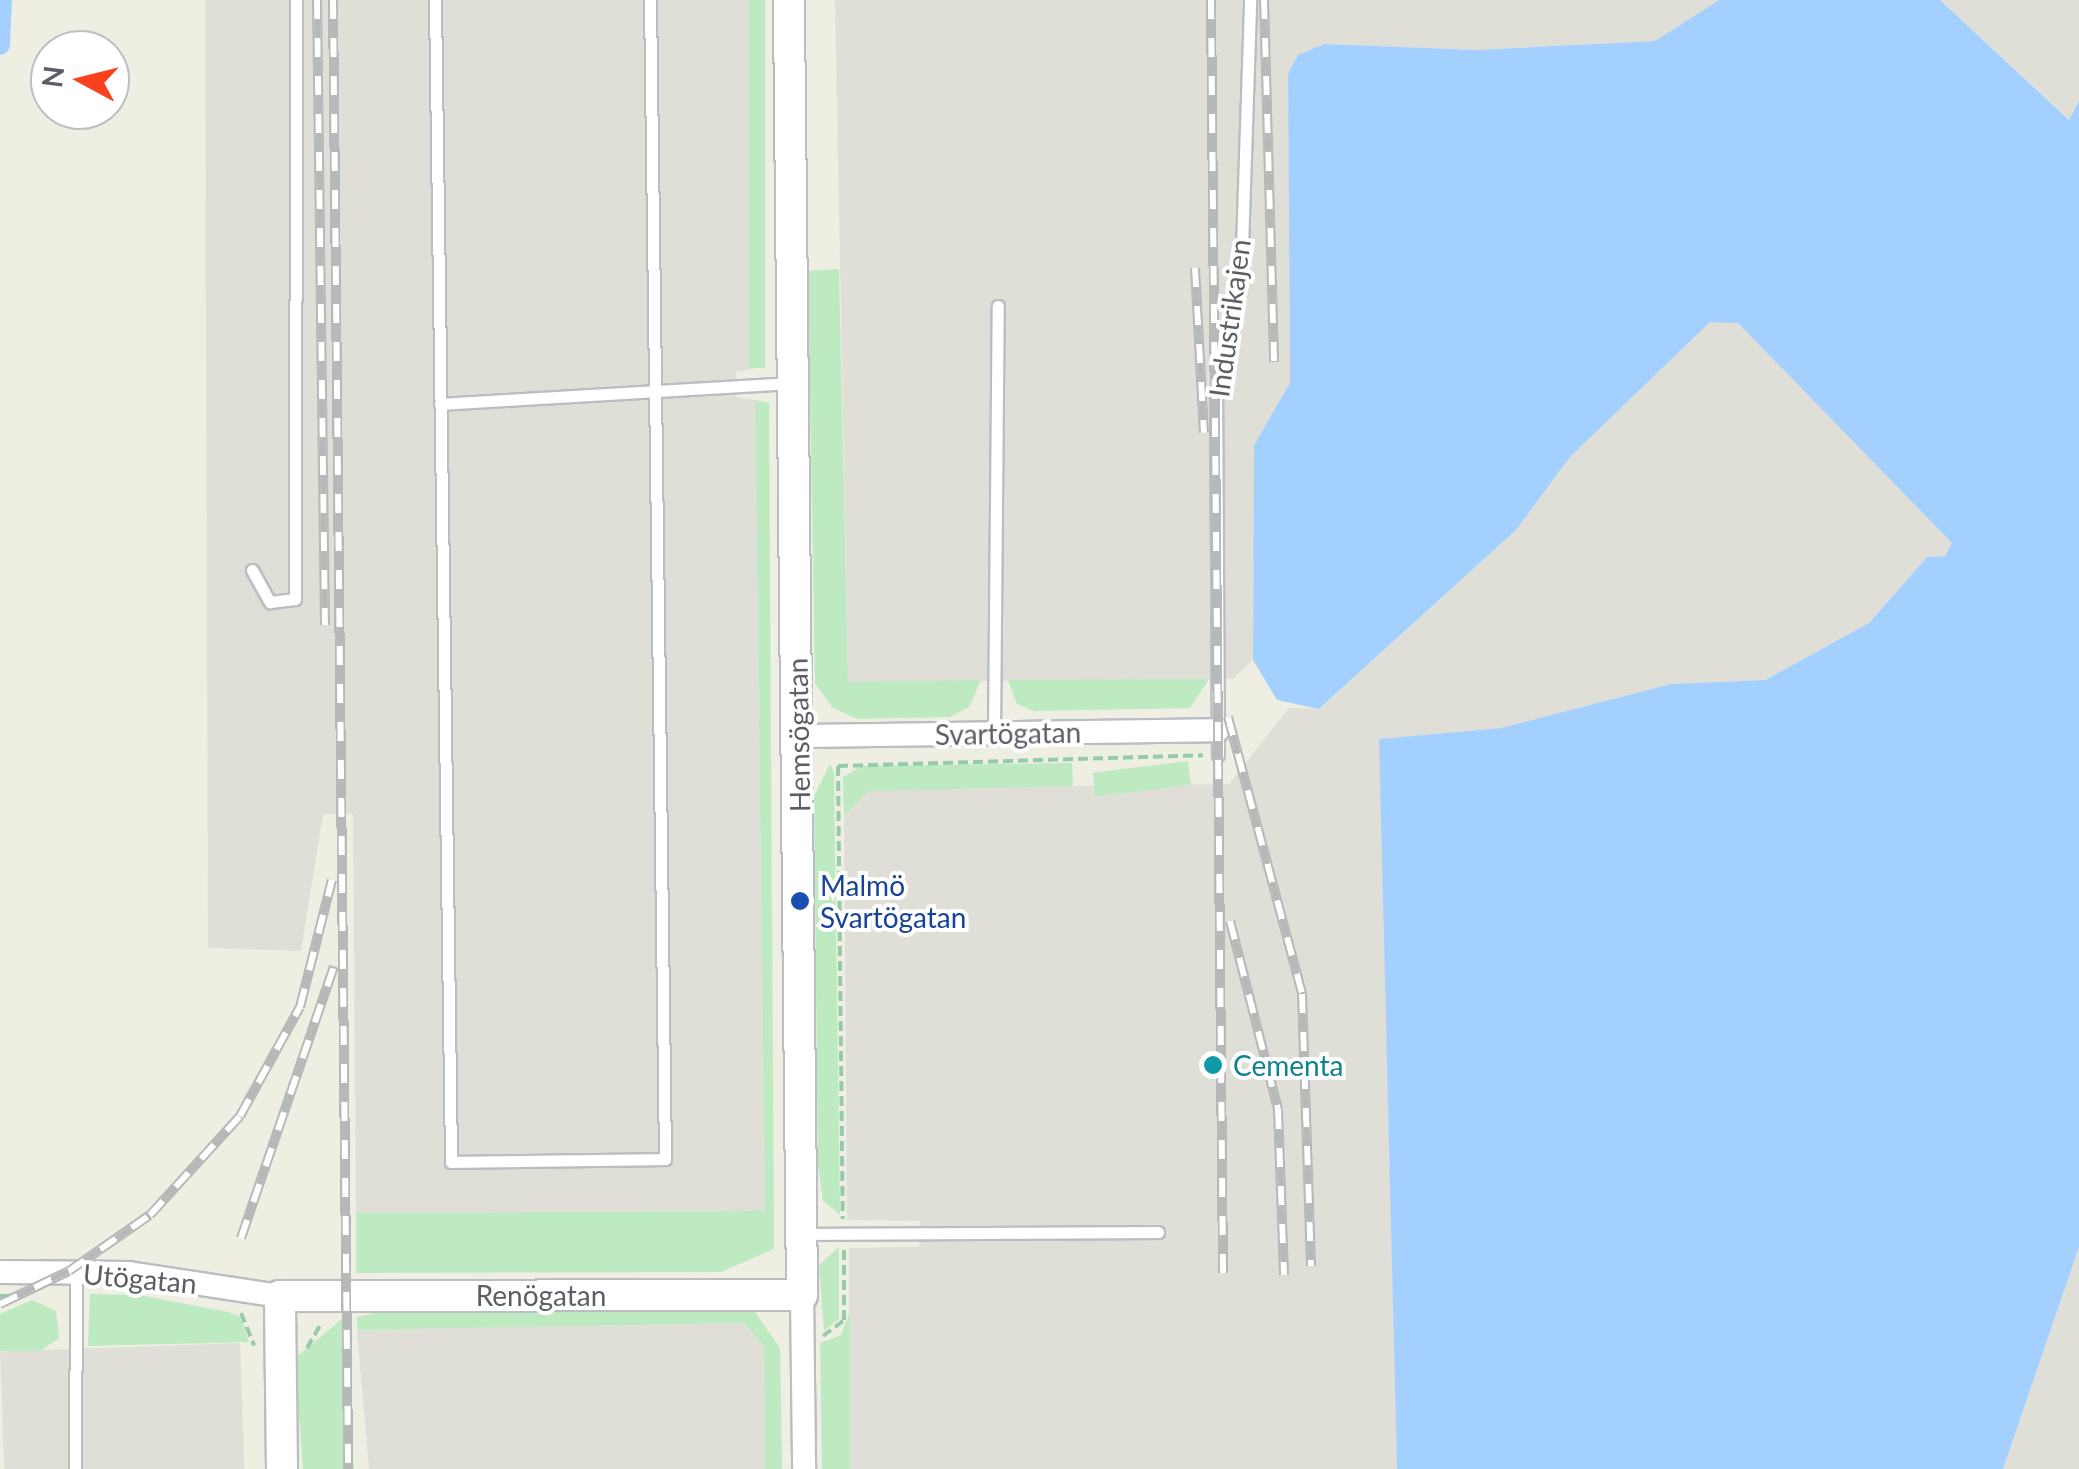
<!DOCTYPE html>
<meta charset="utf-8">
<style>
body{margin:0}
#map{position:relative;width:2079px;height:1469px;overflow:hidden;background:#efeee3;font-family:Lato,sans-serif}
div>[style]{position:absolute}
.industrial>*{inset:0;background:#e0dfd7;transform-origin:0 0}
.green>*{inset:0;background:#bdeac0;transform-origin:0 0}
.water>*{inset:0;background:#a3d0ff}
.canal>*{height:20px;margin:-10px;padding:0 10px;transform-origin:10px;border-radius:10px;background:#a3d0ff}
.path>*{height:4px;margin-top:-2px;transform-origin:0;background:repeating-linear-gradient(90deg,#95cba9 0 10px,transparent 0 15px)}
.roads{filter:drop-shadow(2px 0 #bbbdc3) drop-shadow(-2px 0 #bbbdc3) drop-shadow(0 2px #bbbdc3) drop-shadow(0 -2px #bbbdc3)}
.service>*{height:11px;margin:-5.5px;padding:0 5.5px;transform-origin:5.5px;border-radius:5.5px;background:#fff}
.minor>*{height:22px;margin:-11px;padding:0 11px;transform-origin:11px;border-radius:11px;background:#fff}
.tertiary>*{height:30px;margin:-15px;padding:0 15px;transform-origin:15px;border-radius:15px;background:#fff}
.rail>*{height:10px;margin-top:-5px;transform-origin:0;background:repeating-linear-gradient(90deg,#fff 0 19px,#b7b8b8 0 38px);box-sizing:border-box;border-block:2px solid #b7b8b8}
.dots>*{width:28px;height:28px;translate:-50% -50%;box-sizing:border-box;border:5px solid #fff;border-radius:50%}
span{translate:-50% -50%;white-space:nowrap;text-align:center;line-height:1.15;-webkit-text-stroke:8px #fff;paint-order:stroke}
.street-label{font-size:28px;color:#5b5f65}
.transit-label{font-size:28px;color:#164399}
.left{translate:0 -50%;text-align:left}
.culture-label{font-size:28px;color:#0d838f}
.north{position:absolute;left:30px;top:30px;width:100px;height:100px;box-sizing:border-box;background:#fff;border:2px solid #bdbfc1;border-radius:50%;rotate:277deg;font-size:28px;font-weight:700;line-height:40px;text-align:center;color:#5b5f65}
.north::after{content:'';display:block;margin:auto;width:35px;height:45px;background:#fa411e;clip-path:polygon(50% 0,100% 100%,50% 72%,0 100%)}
</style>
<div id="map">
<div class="industrial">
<i style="clip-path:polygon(205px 0,749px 0,755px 368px,736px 372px,736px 397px,755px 400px,765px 1211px,356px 1213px,353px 814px,323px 814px,301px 951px,208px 948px)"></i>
<i style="clip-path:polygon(835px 0,1719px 0,1655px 41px,1476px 50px,1325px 44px,1288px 74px,1290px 383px,1254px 445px,1253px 660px,1233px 679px,848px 682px)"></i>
<i style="clip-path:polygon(1940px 0,2079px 0,2079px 101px,2070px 120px)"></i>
<i style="clip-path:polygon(1710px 322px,1738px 322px,1952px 543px,1945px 556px,1927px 557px,1869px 623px,1765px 680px,1671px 684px,1501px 728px,1380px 739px,1397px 1469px,850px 1469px,849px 1248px,919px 1247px,920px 1221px,847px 1220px,844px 816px,868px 791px,897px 788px,1229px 784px,1289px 708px,1320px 709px,1516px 530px,1570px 457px)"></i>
<i style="clip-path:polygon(2079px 1247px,2079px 1469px,2003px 1469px)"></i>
<i style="clip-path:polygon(744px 1323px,764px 1346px,765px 1469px,369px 1469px,357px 1330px)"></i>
<i style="left:240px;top:1343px;width:126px;height:240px;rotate:88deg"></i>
</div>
<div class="green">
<i style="left:749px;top:0;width:16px;height:368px"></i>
<i style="clip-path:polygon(839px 269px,848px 682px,981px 680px,969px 707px,950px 717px,857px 719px,833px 708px,815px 683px,808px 271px)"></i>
<i style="clip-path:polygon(755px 400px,769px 403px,774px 1249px,721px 1272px,356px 1273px,356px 1213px,765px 1211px)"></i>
<i style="clip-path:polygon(1209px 679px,1190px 708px,1034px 711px,1017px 704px,1008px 680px)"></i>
<i style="left:1188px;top:761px;width:24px;height:96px;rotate:83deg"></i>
<i style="clip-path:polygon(1072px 763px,1073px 786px,868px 791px,844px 816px,843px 777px,862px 766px)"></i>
<i style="clip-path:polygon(830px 764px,834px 772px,840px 1215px,823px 1201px,818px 1165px,814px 796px)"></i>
<i style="clip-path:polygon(839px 1247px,839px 1319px,824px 1331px,819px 1265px)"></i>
<i style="clip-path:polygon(139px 1295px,228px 1312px,241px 1317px,249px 1342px,88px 1346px,90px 1294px)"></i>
<i style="clip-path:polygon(32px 1300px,56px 1311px,59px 1338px,40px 1351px,0 1351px,0 1314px)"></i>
<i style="clip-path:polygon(381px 1312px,755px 1312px,780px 1348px,782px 1469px,765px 1469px,764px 1346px,744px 1323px,357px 1330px,357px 1317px)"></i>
<i style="clip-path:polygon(850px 1312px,850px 1469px,822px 1469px,820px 1343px,841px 1335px)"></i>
<i style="clip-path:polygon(342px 1319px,354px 1469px,303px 1469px,295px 1358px)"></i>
</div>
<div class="water">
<i style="clip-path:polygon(1719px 0,1940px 0,2069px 120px,2079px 101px,2079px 1247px,2003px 1469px,1397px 1469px,1379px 739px,1501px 728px,1671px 684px,1765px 680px,1869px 623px,1927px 557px,1945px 556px,1952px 543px,1738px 323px,1710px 322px,1570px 457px,1516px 530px,1319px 709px,1277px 700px,1253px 660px,1254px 445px,1290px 383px,1288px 74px,1298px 55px,1325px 44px,1476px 50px,1655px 41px)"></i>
</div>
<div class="canal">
<i style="left:0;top:45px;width:45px;rotate:-87.5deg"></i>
</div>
<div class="path">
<i style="left:838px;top:766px;width:453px;rotate:89.4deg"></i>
<i style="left:838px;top:766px;width:365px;rotate:-1.7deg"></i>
<i style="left:0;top:1296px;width:25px;rotate:-2deg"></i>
<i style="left:241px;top:1313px;width:35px;rotate:68deg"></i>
<i style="left:823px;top:1336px;width:26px;rotate:-37deg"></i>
<i style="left:844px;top:1320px;width:71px;rotate:-90deg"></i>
<i style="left:307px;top:1348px;width:30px;rotate:-60deg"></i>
</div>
<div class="roads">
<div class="service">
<i style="left:435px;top:0;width:1162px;rotate:89.21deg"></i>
<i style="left:451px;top:1162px;width:214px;rotate:-0.8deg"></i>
<i style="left:665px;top:1159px;width:1159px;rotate:-90.74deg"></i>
<i style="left:440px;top:404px;width:351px;rotate:-3.4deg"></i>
<i style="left:252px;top:570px;width:37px;rotate:61deg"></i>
<i style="left:270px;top:602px;width:25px;rotate:-7deg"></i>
<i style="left:295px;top:599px;width:599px;rotate:-89.9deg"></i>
<i style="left:994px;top:733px;width:427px;rotate:-89.5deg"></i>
<i style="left:1218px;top:755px;width:359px;rotate:-90.3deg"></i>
<i style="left:1216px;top:396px;width:122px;rotate:-78.1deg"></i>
<i style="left:1241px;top:277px;width:277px;rotate:-88.1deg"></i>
<i style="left:803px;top:1234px;width:355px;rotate:-0.3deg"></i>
<i style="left:75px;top:1469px;width:198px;rotate:-89.7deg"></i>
</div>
<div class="minor">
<i style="left:798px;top:736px;width:420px;rotate:-0.8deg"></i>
<i style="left:0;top:1272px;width:129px;rotate:0.4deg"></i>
<i style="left:129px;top:1273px;width:153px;rotate:8.7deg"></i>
<i style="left:802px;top:1295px;width:174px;rotate:89.3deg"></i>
</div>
<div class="tertiary">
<i style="left:282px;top:1469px;width:173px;rotate:-90.7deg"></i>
<i style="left:280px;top:1296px;width:522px;rotate:-0.11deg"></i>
<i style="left:802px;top:1295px;width:1295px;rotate:-90.58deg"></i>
</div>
</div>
<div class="rail">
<i style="left:317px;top:0;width:625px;rotate:89.27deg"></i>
<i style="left:333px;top:0;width:1469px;rotate:89.41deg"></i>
<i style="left:1211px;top:0;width:1273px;rotate:89.46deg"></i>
<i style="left:1264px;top:0;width:362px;rotate:88.4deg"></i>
<i style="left:1195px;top:268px;width:165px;rotate:86.9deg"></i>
<i style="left:1228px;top:717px;width:287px;rotate:75deg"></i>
<i style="left:1302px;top:994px;width:272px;rotate:88.1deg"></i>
<i style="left:1230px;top:921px;width:195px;rotate:75.7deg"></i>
<i style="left:1278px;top:1110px;width:165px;rotate:87.9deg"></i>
<i style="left:241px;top:1238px;width:287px;rotate:-71.1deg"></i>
<i style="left:0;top:1304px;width:76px;rotate:-25.6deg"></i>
<i style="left:69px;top:1271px;width:98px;rotate:-34.7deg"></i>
<i style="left:150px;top:1215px;width:134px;rotate:-47.7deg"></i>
<i style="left:240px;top:1116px;width:124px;rotate:-61.2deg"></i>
<i style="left:300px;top:1007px;width:131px;rotate:-75.9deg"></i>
</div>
<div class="dots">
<i style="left:800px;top:901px;background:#1a4fb4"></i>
<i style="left:1213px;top:1065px;background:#0f9aa8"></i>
</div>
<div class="street-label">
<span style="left:1229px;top:318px;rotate:-82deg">Industrikajen</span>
<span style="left:1008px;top:733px;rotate:-1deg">Svartögatan</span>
<span style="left:798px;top:735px;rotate:-91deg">Hemsögatan</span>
<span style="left:140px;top:1278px;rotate:5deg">Utögatan</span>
<span style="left:541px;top:1295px">Renögatan</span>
</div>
<div class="transit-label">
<span class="left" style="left:820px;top:901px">Malmö<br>Svartögatan</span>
</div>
<div class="culture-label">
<span class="left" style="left:1233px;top:1065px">Cementa</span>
</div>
<div class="north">N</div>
</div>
